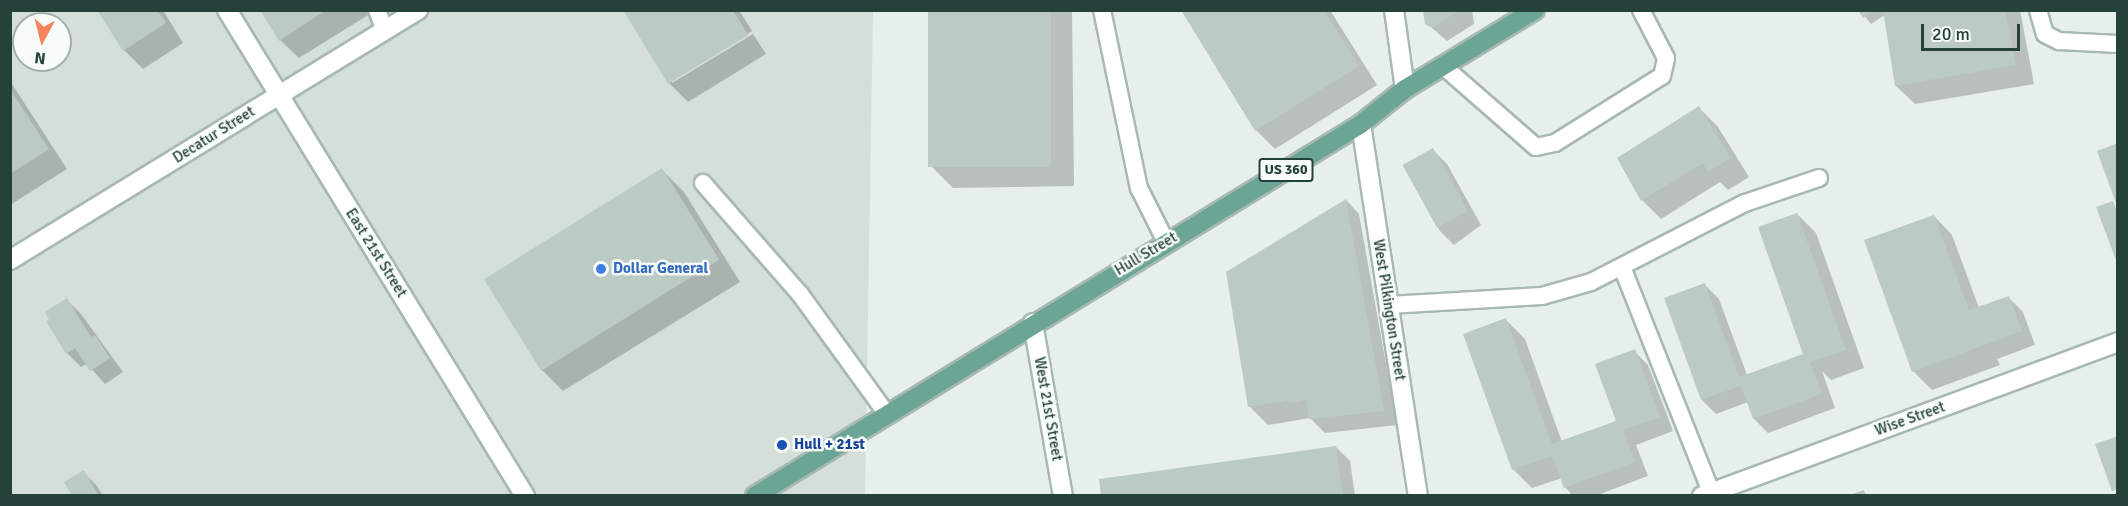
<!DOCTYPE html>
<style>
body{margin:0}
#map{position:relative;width:2128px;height:506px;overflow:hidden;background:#e6efeb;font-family:Signika,sans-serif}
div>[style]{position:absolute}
.built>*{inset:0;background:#d4dfda}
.shadow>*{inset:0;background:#0003}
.building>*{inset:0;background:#bbcac4;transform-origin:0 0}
.roads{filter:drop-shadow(2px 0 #a8b8b2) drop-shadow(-2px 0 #a8b8b2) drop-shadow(0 2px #a8b8b2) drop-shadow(0 -2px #a8b8b2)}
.lane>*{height:16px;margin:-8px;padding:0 8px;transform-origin:8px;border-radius:8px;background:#fff}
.street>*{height:18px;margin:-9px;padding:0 9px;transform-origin:9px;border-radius:9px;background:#fff}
.primary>*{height:18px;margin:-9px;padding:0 9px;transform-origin:9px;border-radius:9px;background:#6aa596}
.dots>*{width:16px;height:16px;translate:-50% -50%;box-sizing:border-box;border:3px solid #f7fbf9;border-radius:50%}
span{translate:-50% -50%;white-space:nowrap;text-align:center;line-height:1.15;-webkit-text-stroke:5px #f7fbf9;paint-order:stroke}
.shield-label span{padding:2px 4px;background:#f7fbf9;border:2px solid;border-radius:4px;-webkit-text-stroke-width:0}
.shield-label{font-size:14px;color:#24423a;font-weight:700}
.street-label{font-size:15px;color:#24423a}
.shop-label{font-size:15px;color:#366cbe;font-weight:700}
.left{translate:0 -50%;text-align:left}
.transit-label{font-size:15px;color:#164399;font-weight:700}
.frame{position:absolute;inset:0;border:12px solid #24423a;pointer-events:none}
.north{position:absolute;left:12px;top:12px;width:60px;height:60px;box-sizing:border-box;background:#f7fbf9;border:2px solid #a3b1ad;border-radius:50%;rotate:187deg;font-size:16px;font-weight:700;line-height:24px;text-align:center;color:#24423a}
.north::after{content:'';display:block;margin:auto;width:21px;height:27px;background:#f4845f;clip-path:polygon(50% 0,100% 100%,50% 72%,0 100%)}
.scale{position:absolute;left:1921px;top:24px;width:99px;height:27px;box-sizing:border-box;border:3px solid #24423a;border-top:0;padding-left:8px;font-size:18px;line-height:21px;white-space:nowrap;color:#24423a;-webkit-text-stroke:4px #f7fbf9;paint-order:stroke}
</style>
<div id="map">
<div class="built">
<i style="clip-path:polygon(evenodd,10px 11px,873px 11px,865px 495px,11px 495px,10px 11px,24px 24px,60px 24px,60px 60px,24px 60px,24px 24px)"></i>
</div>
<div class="shadow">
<i style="clip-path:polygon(98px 10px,163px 10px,183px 43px,143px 69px,124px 50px)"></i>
<i style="clip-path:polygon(262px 10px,373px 10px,373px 12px,299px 58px,280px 40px)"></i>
<i style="clip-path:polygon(625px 10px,739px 10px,752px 31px,672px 80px,672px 83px,753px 34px,766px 54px,688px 102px,669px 83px)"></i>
<i style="clip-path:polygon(929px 10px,1072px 10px,1074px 186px,953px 188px,931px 166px)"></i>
<i style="clip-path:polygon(1182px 10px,1330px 10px,1377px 85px,1275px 149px,1256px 130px)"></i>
<i style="clip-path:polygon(1424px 10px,1472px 10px,1474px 24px,1447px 41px,1426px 23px)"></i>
<i style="clip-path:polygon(1860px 10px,2020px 10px,2034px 84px,1915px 104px,1896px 86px,1885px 15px,1871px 24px)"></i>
<i style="clip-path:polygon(10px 81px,67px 169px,10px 205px)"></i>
<i style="clip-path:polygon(1699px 108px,1718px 127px,1749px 177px,1728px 190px,1720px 182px,1661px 219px,1642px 200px)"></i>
<i style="clip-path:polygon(1433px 150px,1447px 164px,1481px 225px,1454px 245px,1440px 231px,1404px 166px)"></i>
<i style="clip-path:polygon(662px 170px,684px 192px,740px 282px,563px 391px,541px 369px)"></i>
<i style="clip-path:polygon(1346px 200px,1359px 214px,1397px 425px,1325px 433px,1310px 418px,1268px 425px,1249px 406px)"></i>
<i style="clip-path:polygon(1797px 214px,1816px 233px,1864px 368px,1831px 380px,1822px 371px,1835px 408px,1768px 433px,1754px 419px,1748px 402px,1716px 414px,1702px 400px,1705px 285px,1719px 299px,1747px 375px,1807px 361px)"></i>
<i style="clip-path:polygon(1934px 216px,1952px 235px,1979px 308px,2009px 298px,2023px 312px,2035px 345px,1997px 359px,2000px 365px,1932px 390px,1913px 371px)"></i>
<i style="clip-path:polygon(67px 300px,81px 314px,123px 372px,105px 384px,87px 364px,81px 367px,67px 353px,48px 322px)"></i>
<i style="clip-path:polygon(1506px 320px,1525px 339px,1562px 442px,1618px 422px,1634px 351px,1648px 365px,1673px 431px,1636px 445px,1648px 476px,1595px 496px,1573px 496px,1565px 487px,1562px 478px,1532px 488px,1513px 469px)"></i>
<i style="clip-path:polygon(1336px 447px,1350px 461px,1355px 496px,1103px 496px)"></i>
<i style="clip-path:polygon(83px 472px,97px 486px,103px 496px,74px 496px)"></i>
</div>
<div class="building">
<i style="clip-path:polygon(97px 10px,157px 10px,166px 23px,123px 51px)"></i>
<i style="clip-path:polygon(260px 10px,326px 10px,279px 41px)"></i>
<i style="clip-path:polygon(623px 10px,733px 10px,748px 35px,668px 84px)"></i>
<i style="left:928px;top:10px;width:123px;height:157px"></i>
<i style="clip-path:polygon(1181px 10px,1324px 10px,1359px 66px,1255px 131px)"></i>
<i style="clip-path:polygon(1423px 10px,1460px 10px,1432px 28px,1425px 24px)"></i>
<i style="clip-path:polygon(1858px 10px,1874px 10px,1863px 18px)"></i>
<i style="clip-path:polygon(1883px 10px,2005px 10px,2016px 65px,1895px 86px)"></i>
<i style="clip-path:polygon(10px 89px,49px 149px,10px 174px)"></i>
<i style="clip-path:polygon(1699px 106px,1731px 158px,1708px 172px,1703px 163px,1641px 201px,1617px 158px)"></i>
<i style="clip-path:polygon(2118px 143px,2118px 206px,2117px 206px,2097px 151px)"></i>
<i style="left:1433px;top:148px;width:72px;height:35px;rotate:61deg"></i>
<i style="left:662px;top:168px;width:108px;height:210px;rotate:58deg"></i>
<i style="clip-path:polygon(1346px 199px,1384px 411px,1309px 419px,1306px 400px,1289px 404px,1288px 400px,1248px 407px,1226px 272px)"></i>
<i style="clip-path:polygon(2113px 201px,2118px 214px,2117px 263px,2096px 207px)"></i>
<i style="clip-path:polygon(1797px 213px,1846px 350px,1810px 362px,1822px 394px,1753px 419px,1741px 386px,1701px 400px,1664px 298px,1705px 283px,1739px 377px,1803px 354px,1758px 227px)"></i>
<i style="clip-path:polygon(1934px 215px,1969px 310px,2009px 296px,2022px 331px,1912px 372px,1864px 240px)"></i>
<i style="clip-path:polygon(67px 298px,91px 337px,95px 335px,110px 358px,90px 371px,75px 348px,66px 354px,46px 321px,49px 320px,45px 312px)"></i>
<i style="clip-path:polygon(1506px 318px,1552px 444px,1616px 421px,1595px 364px,1635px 349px,1660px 417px,1623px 430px,1635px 462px,1564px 488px,1552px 456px,1512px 470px,1463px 334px)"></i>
<i style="clip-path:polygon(2118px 436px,2118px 489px,2112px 491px,2095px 444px)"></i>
<i style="clip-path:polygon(1336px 446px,1343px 496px,1101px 496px,1099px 479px)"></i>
<i style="clip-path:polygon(84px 470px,99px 496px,72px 496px,64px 482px)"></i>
<i style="clip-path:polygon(1864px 490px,1866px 496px,1849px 496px,1849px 495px)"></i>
</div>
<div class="roads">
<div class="lane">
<i style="left:377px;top:10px;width:22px;rotate:69deg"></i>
<i style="left:1102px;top:10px;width:182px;rotate:78.3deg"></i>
<i style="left:1139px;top:188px;width:60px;rotate:63.4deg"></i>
<i style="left:2038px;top:10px;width:25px;rotate:74deg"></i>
<i style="left:2045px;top:34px;width:16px;rotate:27deg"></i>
<i style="left:2059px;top:41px;width:59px;rotate:2.9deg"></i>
<i style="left:1443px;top:66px;width:123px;rotate:41.1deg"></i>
<i style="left:1536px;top:147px;width:19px;rotate:-12deg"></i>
<i style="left:1555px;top:143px;width:126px;rotate:-32.1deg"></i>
<i style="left:1662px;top:76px;width:18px;rotate:-77deg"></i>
<i style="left:1666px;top:58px;width:54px;rotate:-117.5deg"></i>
<i style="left:703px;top:183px;width:147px;rotate:48.9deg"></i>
<i style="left:800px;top:294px;width:148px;rotate:54.1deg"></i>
<i style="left:1622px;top:267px;width:242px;rotate:68.4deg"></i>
<i style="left:1389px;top:305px;width:153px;rotate:-3.4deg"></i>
<i style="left:1542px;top:296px;width:51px;rotate:-15.9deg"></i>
<i style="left:1591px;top:282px;width:173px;rotate:-27.2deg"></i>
<i style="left:1745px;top:203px;width:78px;rotate:-18.7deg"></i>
</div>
<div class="street">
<i style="left:227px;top:10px;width:570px;rotate:58.48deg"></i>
<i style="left:1394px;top:10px;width:80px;rotate:82.1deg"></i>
<i style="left:1361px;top:124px;width:376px;rotate:81.3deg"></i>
<i style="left:10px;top:260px;width:479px;rotate:-31.5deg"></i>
<i style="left:1033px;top:323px;width:176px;rotate:80.2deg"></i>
<i style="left:1702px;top:496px;width:444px;rotate:-20.3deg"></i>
</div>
<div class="primary">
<i style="left:755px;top:496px;width:711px;rotate:-31.54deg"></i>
<i style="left:1361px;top:124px;width:56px;rotate:-38.5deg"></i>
<i style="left:1405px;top:89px;width:152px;rotate:-31.3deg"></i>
</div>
</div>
<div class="dots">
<i style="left:601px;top:269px;background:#3f7fe0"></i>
<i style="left:782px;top:445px;background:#1a4fb4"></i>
</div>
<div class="shield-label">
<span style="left:1286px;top:170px">US 360</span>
</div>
<div class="street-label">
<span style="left:214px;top:135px;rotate:-32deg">Decatur Street</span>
<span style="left:376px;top:253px;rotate:58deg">East 21st Street</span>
<span style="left:1146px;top:254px;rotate:-31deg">Hull Street</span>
<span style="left:1389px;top:310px;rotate:81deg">West Pilkington Street</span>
<span style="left:1048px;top:409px;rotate:80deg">West 21st Street</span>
<span style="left:1910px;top:419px;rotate:-20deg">Wise Street</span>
</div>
<div class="shop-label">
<span class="left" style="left:613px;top:269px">Dollar General</span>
</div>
<div class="transit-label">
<span class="left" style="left:794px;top:445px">Hull + 21st</span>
</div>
<div class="frame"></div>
<div class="north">N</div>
<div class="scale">20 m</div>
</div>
